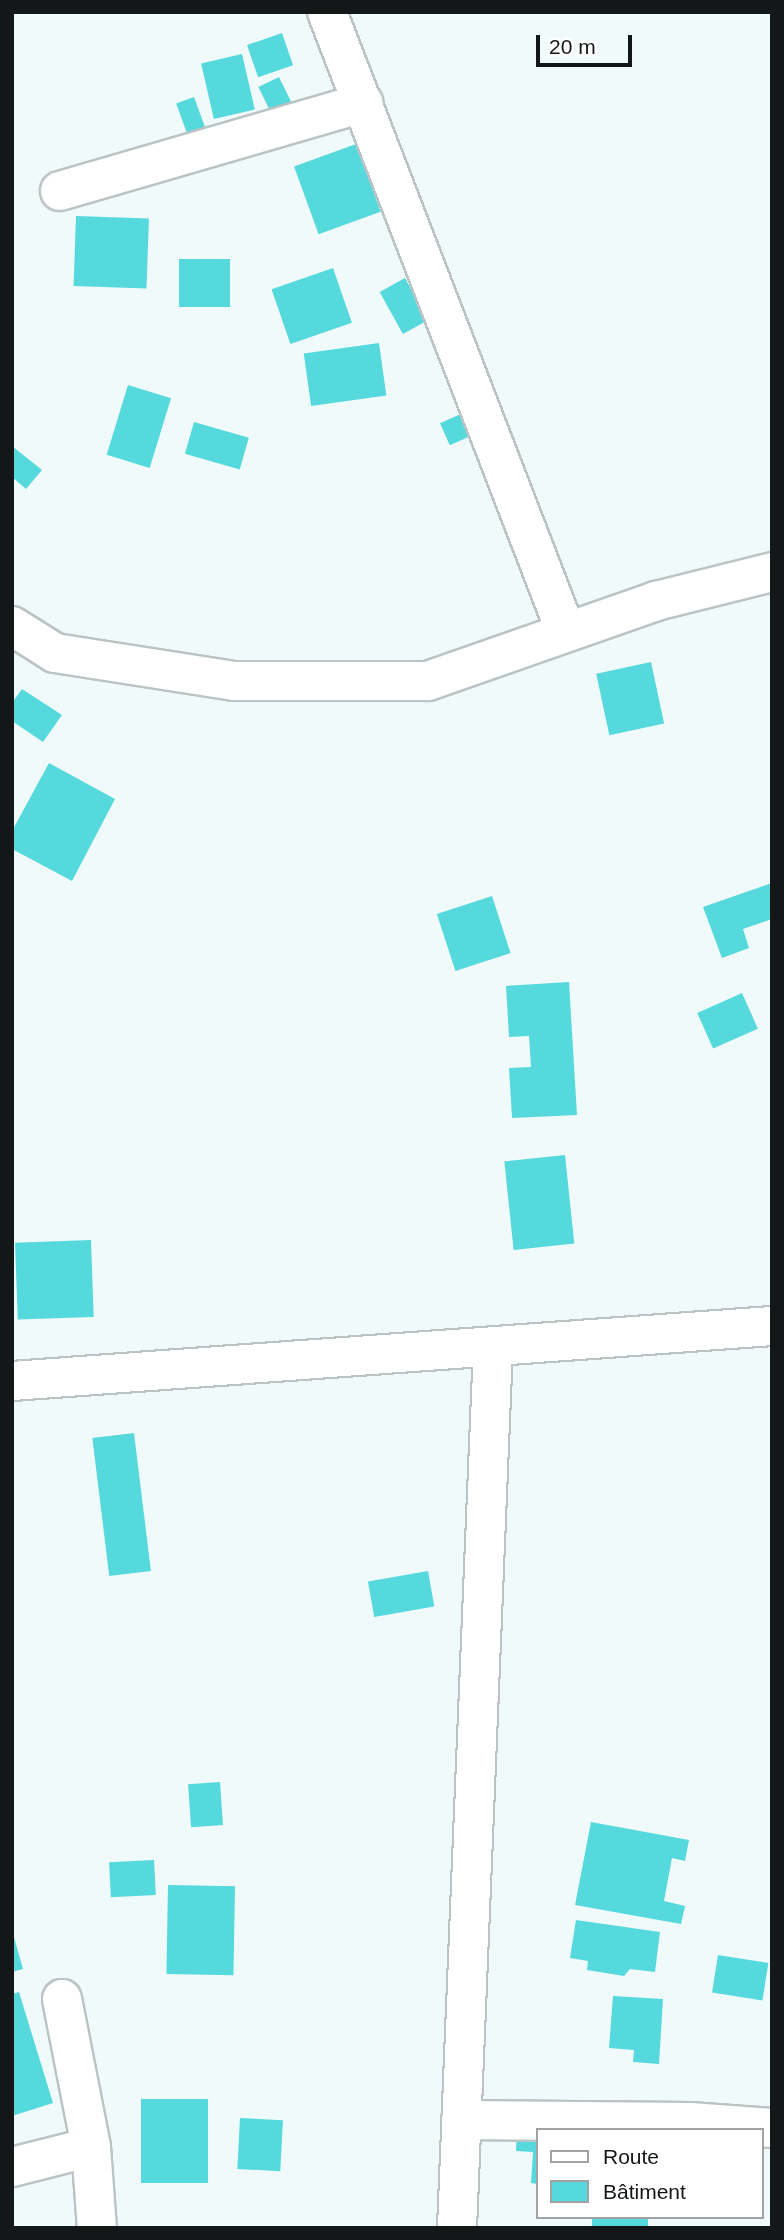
<!DOCTYPE html>
<meta charset="utf-8">
<style>
body{margin:0}
#map{position:relative;width:784px;height:2240px;overflow:hidden;background:#f0fafa;font-family:Arial,sans-serif}
div>[style]{position:absolute}
.building>*{inset:0;background:#56d9dd;transform-origin:0 0}
.roads{filter:drop-shadow(2px 0 #bac4c4) drop-shadow(-2px 0 #bac4c4) drop-shadow(0 2px #bac4c4) drop-shadow(0 -2px #bac4c4)}
.minor>*{height:38px;margin:-19px;padding:0 19px;transform-origin:19px;border-radius:19px;background:#fff}
span{translate:-50% -50%;white-space:nowrap;text-align:center;line-height:1.15;-webkit-text-stroke:7px #fff;paint-order:stroke}
.frame{position:absolute;inset:0;border:14px solid #131717;pointer-events:none}
.legend{position:absolute;left:536px;top:2128px;width:228px;height:91px;box-sizing:border-box;background:#fff;border:2px solid #a1a2a2;margin:0;padding:9px 12px;list-style:none;font-size:21px;color:#131717}
.legend li{display:flex;align-items:center;gap:14px;height:35px}
.legend b{width:35px;border:2px solid #a1a2a2}
.scale{position:absolute;left:536px;top:35px;width:96px;height:32px;box-sizing:border-box;border:4px solid #131717;border-top:0;padding-left:9px;font-size:21px;line-height:24px;white-space:nowrap;color:#131717;-webkit-text-stroke:5px #fff;paint-order:stroke}
</style>
<div id="map">
<div class="building">
<i style="left:282px;top:33px;width:34px;height:37px;rotate:71deg"></i>
<i style="left:242px;top:54px;width:57px;height:42px;rotate:77deg"></i>
<i style="left:279px;top:77px;width:32px;height:23px;rotate:64deg"></i>
<i style="left:194px;top:97px;width:48px;height:19px;rotate:70deg"></i>
<i style="left:356px;top:144px;width:72px;height:66px;rotate:70deg"></i>
<i style="left:76px;top:216px;width:73px;height:70px;rotate:2deg"></i>
<i style="left:179px;top:259px;width:51px;height:48px"></i>
<i style="left:333px;top:268px;width:58px;height:65px;rotate:71deg"></i>
<i style="left:405px;top:278px;width:48px;height:29px;rotate:61deg"></i>
<i style="left:379px;top:343px;width:53px;height:76px;rotate:82deg"></i>
<i style="left:128px;top:385px;width:45px;height:73px;rotate:17deg"></i>
<i style="left:472px;top:409px;width:24px;height:35px;rotate:66deg"></i>
<i style="left:194px;top:422px;width:57px;height:33px;rotate:16deg"></i>
<i style="clip-path:polygon(12px 446px,42px 470px,26px 489px,12px 477px)"></i>
<i style="left:651px;top:662px;width:63px;height:56px;rotate:78deg"></i>
<i style="clip-path:polygon(22px 689px,62px 715px,43px 742px,12px 721px,12px 703px)"></i>
<i style="clip-path:polygon(49px 763px,115px 799px,72px 881px,12px 849px,12px 831px)"></i>
<i style="clip-path:polygon(772px 883px,772px 919px,743px 929px,749px 948px,722px 958px,703px 907px)"></i>
<i style="left:492px;top:896px;width:60px;height:58px;rotate:72deg"></i>
<i style="clip-path:polygon(569px 982px,577px 1115px,512px 1118px,509px 1068px,531px 1067px,529px 1036px,509px 1037px,506px 986px)"></i>
<i style="left:742px;top:993px;width:39px;height:49px;rotate:66deg"></i>
<i style="left:565px;top:1155px;width:89px;height:61px;rotate:84deg"></i>
<i style="left:91px;top:1240px;width:77px;height:76px;rotate:88deg"></i>
<i style="left:134px;top:1433px;width:139px;height:42px;rotate:83deg"></i>
<i style="left:428px;top:1571px;width:36px;height:61px;rotate:80deg"></i>
<i style="left:220px;top:1782px;width:43px;height:32px;rotate:86deg"></i>
<i style="clip-path:polygon(591px 1822px,689px 1840px,685px 1861px,672px 1858px,664px 1901px,685px 1906px,681px 1924px,575px 1905px)"></i>
<i style="left:154px;top:1860px;width:35px;height:45px;rotate:87deg"></i>
<i style="left:168px;top:1885px;width:67px;height:89px;rotate:1deg"></i>
<i style="clip-path:polygon(576px 1920px,660px 1932px,655px 1972px,630px 1969px,624px 1976px,587px 1970px,588px 1961px,570px 1958px)"></i>
<i style="clip-path:polygon(12px 1930px,23px 1969px,12px 1972px)"></i>
<i style="left:718px;top:1955px;width:51px;height:38px;rotate:9deg"></i>
<i style="clip-path:polygon(19px 1992px,53px 2103px,12px 2116px,12px 1994px)"></i>
<i style="clip-path:polygon(613px 1996px,663px 1999px,659px 2064px,633px 2062px,634px 2050px,609px 2048px)"></i>
<i style="left:141px;top:2099px;width:67px;height:84px"></i>
<i style="left:240px;top:2118px;width:43px;height:51px;rotate:3deg"></i>
<i style="clip-path:polygon(517px 2128px,537px 2129px,537px 2184px,531px 2183px,533px 2152px,516px 2151px)"></i>
<i style="left:592px;top:2217px;width:56px;height:11px"></i>
</div>
<div class="roads">
<div class="minor">
<i style="left:327px;top:12px;width:664px;rotate:68.92deg"></i>
<i style="left:60px;top:191px;width:316px;rotate:-16.2deg"></i>
<i style="left:12px;top:626px;width:51px;rotate:32.1deg"></i>
<i style="left:55px;top:653px;width:180px;rotate:8.9deg"></i>
<i style="left:233px;top:681px;width:195px"></i>
<i style="left:428px;top:681px;width:242px;rotate:-19.3deg"></i>
<i style="left:656px;top:601px;width:120px;rotate:-14deg"></i>
<i style="left:12px;top:1381px;width:762px;rotate:-4.14deg"></i>
<i style="left:62px;top:1999px;width:151px;rotate:78.9deg"></i>
<i style="left:91px;top:2147px;width:81px;rotate:85.8deg"></i>
<i style="left:461px;top:2120px;width:229px;rotate:0.5deg"></i>
<i style="left:690px;top:2122px;width:82px;rotate:4.2deg"></i>
<i style="left:12px;top:2167px;width:81px;rotate:-14.2deg"></i>
<i style="left:457px;top:2228px;width:882px;rotate:-87.66deg"></i>
</div>
</div>
<div class="frame"></div>
<ul class="legend">
<li><b style="height:9px;background:#fff"></b>Route</li>
<li><b style="height:19px;background:#56d9dd"></b>Bâtiment</li>
</ul>
<div class="scale">20 m</div>
</div>
